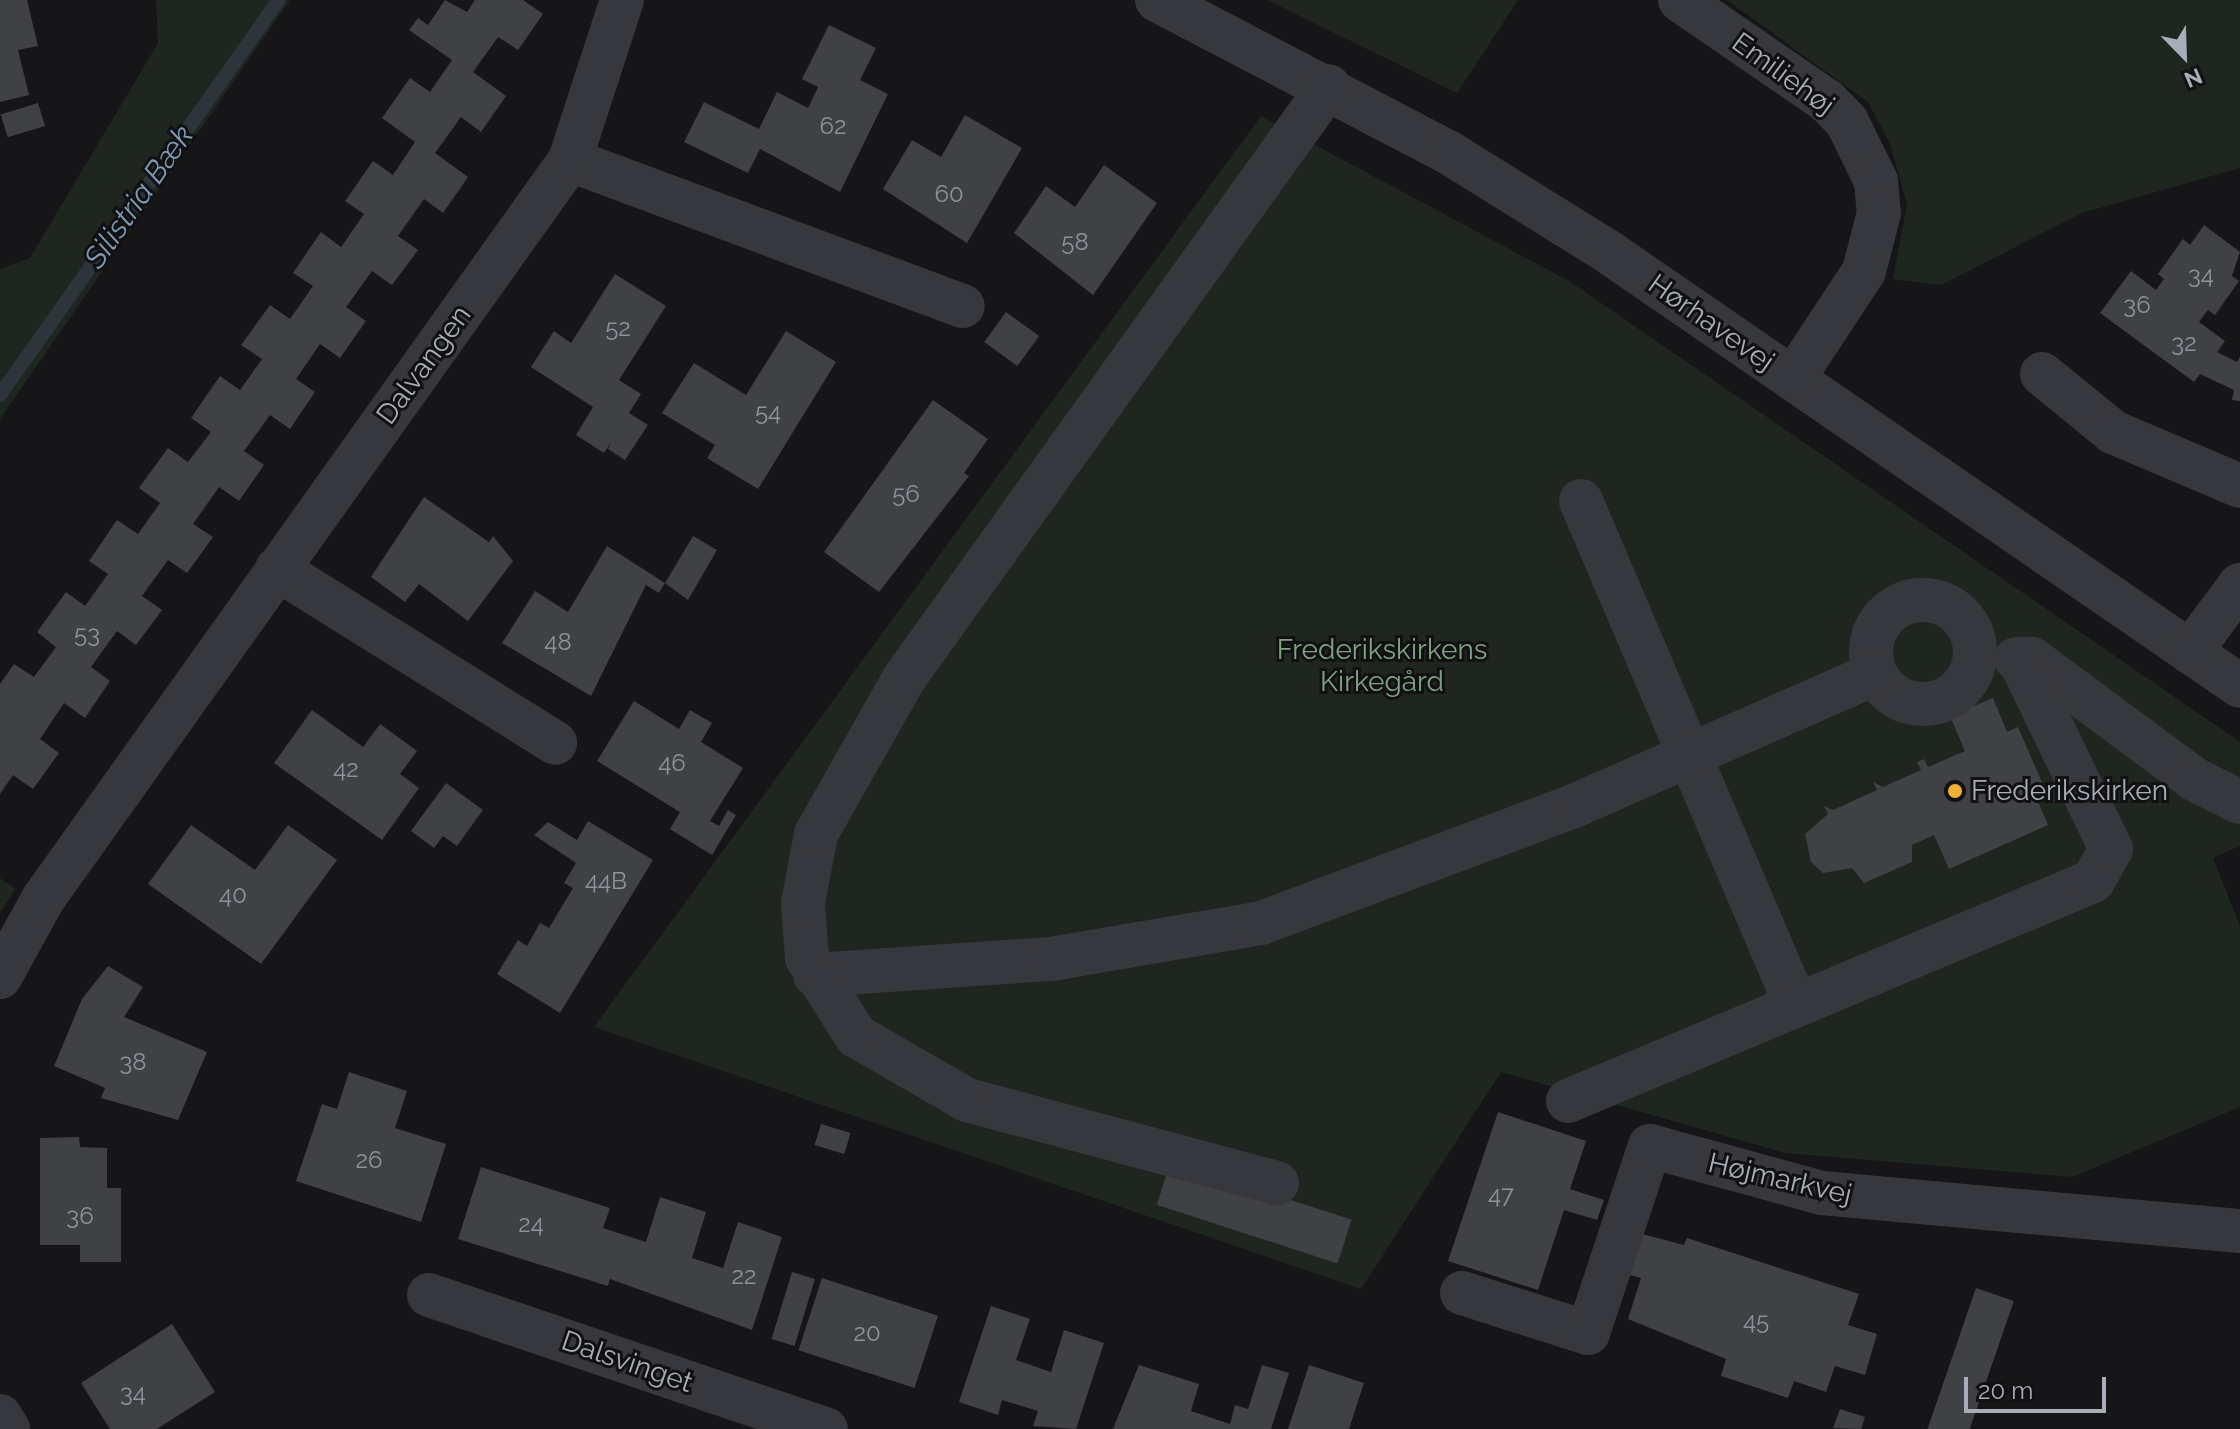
<!DOCTYPE html>
<meta charset="utf-8">
<style>
body{margin:0}
#map{position:relative;width:2240px;height:1429px;overflow:hidden;background:#161618;font-family:Raleway,sans-serif}
div>[style]{position:absolute}
.green>*{inset:0;background:#1e261f}
.stream>*{height:14px;margin:-7px;padding:0 7px;transform-origin:7px;border-radius:7px;background:#2c353c}
.building>*{inset:0;background:#404145;transform-origin:0 0}
.minor>*{height:44px;margin:-22px;padding:0 22px;transform-origin:22px;border-radius:22px;background:#37383d}
.minor>.ring{margin:-22px;padding:0;box-sizing:content-box;background:none;border:44px solid #37383d;border-radius:50%}
.dots>*{width:22px;height:22px;translate:-50% -50%;box-sizing:border-box;border:4px solid #111113;border-radius:50%}
span{translate:-50% -50%;white-space:nowrap;text-align:center;line-height:1.15;-webkit-text-stroke:6px #111113;paint-order:stroke}
.number-label{font-size:24px;color:#8e929b}
.number-label span{-webkit-text-stroke-width:0}
.street-label{font-size:28px;color:#a8adb8}
.park-label{font-size:28px;color:#7fa381}
.poi-label{font-size:28px;color:#a8adb8}
.left{translate:0 -50%;text-align:left}
.water-label{font-size:30px;color:#7f9bb3;font-style:italic}
.north{position:absolute;left:2144px;top:16px;width:80px;height:80px;-webkit-text-stroke:6px #111113;paint-order:stroke;rotate:157deg;font-size:22px;font-weight:700;line-height:32px;text-align:center;color:#a8adb8}
.north::after{content:'';display:block;margin:auto;width:28px;height:36px;background:#a8adb8;clip-path:polygon(50% 0,100% 100%,50% 72%,0 100%)}
.scale{position:absolute;left:1964px;top:1377px;width:142px;height:36px;box-sizing:border-box;border:4px solid #a8adb8;border-top:0;padding-left:10px;font-size:24px;line-height:28px;white-space:nowrap;color:#a8adb8;-webkit-text-stroke:6px #111113;paint-order:stroke}
</style>
<div id="map">
<div class="green">
<i style="clip-path:polygon(156px 0,290px 0,0 419px,0 269px,30px 258px,158px 43px)"></i>
<i style="clip-path:polygon(1267px 0,1518px 0,1457px 93px)"></i>
<i style="clip-path:polygon(1727px 0,2240px 0,2240px 168px,2082px 213px,1941px 285px,1893px 279px,1907px 204px,1890px 144px,1868px 102px)"></i>
<i style="clip-path:polygon(1261px 116px,1569px 281px,2240px 742px,2240px 846px,2213px 858px,2240px 926px,2240px 1107px,2072px 1177px,1785px 1153px,1501px 1072px,1361px 1289px,594px 1027px)"></i>
<i style="clip-path:polygon(0 878px,15px 889px,0 913px)"></i>
</div>
<div class="stream">
<i style="left:0;top:395px;width:484px;rotate:-54.8deg"></i>
</div>
<div class="building">
<i style="clip-path:polygon(0 0,27px 0,38px 46px,18px 50px,29px 95px,0 102px)"></i>
<i style="clip-path:polygon(445px 0,467px 12px,475px 0,523px 0,543px 14px,518px 50px,498px 37px,473px 72px,506px 96px,481px 132px,461px 117px,435px 153px,468px 177px,443px 213px,424px 199px,398px 236px,418px 250px,392px 285px,372px 271px,346px 307px,366px 321px,340px 358px,320px 344px,296px 379px,315px 392px,290px 429px,270px 415px,244px 451px,264px 465px,239px 501px,219px 487px,193px 524px,213px 537px,187px 573px,168px 560px,142px 596px,162px 610px,136px 645px,117px 631px,91px 667px,110px 681px,85px 718px,64px 703px,40px 739px,59px 753px,33px 789px,13px 775px,0 794px,0 684px,14px 664px,34px 677px,56px 647px,37px 632px,66px 592px,85px 606px,108px 574px,89px 561px,117px 520px,138px 534px,160px 503px,139px 488px,168px 448px,188px 462px,211px 432px,191px 418px,220px 376px,240px 390px,262px 359px,241px 345px,270px 305px,290px 319px,313px 286px,293px 273px,321px 232px,341px 247px,364px 214px,345px 201px,373px 161px,393px 175px,415px 142px,382px 118px,410px 78px,430px 92px,452px 60px,409px 30px,418px 18px,428px 25px)"></i>
<i style="clip-path:polygon(829px 25px,876px 48px,860px 80px,888px 94px,840px 192px,760px 149px,748px 173px,684px 142px,704px 102px,759px 129px,777px 92px,808px 108px,818px 87px,802px 79px)"></i>
<i style="left:38px;top:103px;width:24px;height:39px;rotate:73deg"></i>
<i style="clip-path:polygon(965px 115px,1022px 148px,967px 243px,883px 189px,912px 140px,941px 157px)"></i>
<i style="clip-path:polygon(1104px 165px,1157px 203px,1093px 295px,1014px 233px,1046px 186px,1075px 207px)"></i>
<i style="clip-path:polygon(2204px 225px,2240px 252px,2232px 276px,2239px 281px,2215px 315px,2208px 310px,2199px 322px,2225px 341px,2217px 352px,2237px 362px,2240px 357px,2240px 401px,2232px 400px,2234px 390px,2200px 374px,2194px 382px,2100px 313px,2131px 271px,2156px 290px,2164px 279px,2158px 274px,2183px 239px,2190px 245px)"></i>
<i style="clip-path:polygon(615px 274px,666px 306px,619px 380px,641px 394px,629px 413px,648px 425px,625px 460px,608px 449px,611px 442px,604px 453px,576px 435px,593px 407px,531px 367px,554px 331px,571px 343px)"></i>
<i style="left:1006px;top:312px;width:41px;height:37px;rotate:36deg"></i>
<i style="clip-path:polygon(786px 331px,836px 362px,758px 489px,707px 458px,715px 445px,662px 413px,694px 363px,746px 395px)"></i>
<i style="clip-path:polygon(933px 400px,988px 439px,964px 473px,969px 476px,879px 592px,824px 552px)"></i>
<i style="clip-path:polygon(424px 497px,489px 542px,493px 536px,513px 561px,468px 621px,419px 584px,405px 602px,371px 577px)"></i>
<i style="clip-path:polygon(693px 536px,717px 550px,688px 600px,665px 583px,659px 593px,646px 585px,591px 696px,502px 643px,535px 591px,568px 612px,607px 546px,665px 583px)"></i>
<i style="clip-path:polygon(1993px 698px,2007px 732px,2018px 727px,2044px 787px,2034px 792px,2048px 825px,1949px 869px,1934px 835px,1912px 845px,1912px 862px,1864px 883px,1852px 868px,1823px 873px,1811px 862px,1805px 834px,1828px 814px,1824px 806px,1833px 810px,1877px 790px,1873px 782px,1883px 787px,1921px 770px,1917px 762px,1924px 759px,1928px 767px,1965px 751px,1950px 716px)"></i>
<i style="clip-path:polygon(634px 701px,679px 729px,690px 710px,712px 723px,701px 742px,743px 768px,710px 821px,719px 826px,728px 810px,736px 815px,712px 855px,670px 829px,680px 812px,597px 761px)"></i>
<i style="clip-path:polygon(312px 710px,363px 747px,380px 724px,417px 751px,400px 774px,419px 788px,382px 840px,274px 763px)"></i>
<i style="clip-path:polygon(446px 783px,483px 810px,457px 846px,443px 836px,434px 848px,411px 831px)"></i>
<i style="clip-path:polygon(588px 821px,653px 860px,560px 1013px,497px 974px,518px 940px,527px 946px,540px 923px,549px 928px,573px 888px,564px 883px,576px 863px,534px 835px,548px 822px,577px 840px)"></i>
<i style="clip-path:polygon(191px 825px,255px 870px,288px 825px,337px 860px,261px 964px,148px 884px)"></i>
<i style="clip-path:polygon(108px 966px,143px 987px,124px 1017px,207px 1052px,178px 1120px,101px 1098px,105px 1088px,54px 1066px,82px 999px)"></i>
<i style="clip-path:polygon(349px 1072px,407px 1091px,395px 1128px,446px 1144px,421px 1222px,296px 1181px,322px 1104px,337px 1109px)"></i>
<i style="clip-path:polygon(1498px 1112px,1586px 1141px,1570px 1189px,1604px 1200px,1597px 1220px,1564px 1210px,1538px 1290px,1448px 1261px)"></i>
<i style="left:821px;top:1124px;width:31px;height:22px;rotate:17deg"></i>
<i style="clip-path:polygon(79px 1137px,80px 1147px,107px 1148px,107px 1188px,121px 1188px,121px 1262px,80px 1262px,80px 1245px,40px 1245px,40px 1138px)"></i>
<i style="left:1171px;top:1161px;width:190px;height:46px;rotate:18deg"></i>
<i style="clip-path:polygon(481px 1167px,610px 1208px,603px 1228px,646px 1242px,660px 1197px,706px 1212px,692px 1258px,723px 1268px,738px 1222px,782px 1237px,752px 1330px,610px 1279px,608px 1286px,458px 1239px)"></i>
<i style="clip-path:polygon(1642px 1234px,1684px 1245px,1687px 1238px,1859px 1294px,1848px 1325px,1877px 1334px,1865px 1375px,1835px 1366px,1826px 1392px,1794px 1381px,1788px 1398px,1721px 1376px,1726px 1359px,1628px 1319px,1641px 1278px,1630px 1275px)"></i>
<i style="left:792px;top:1272px;width:24px;height:70px;rotate:17deg"></i>
<i style="left:822px;top:1278px;width:122px;height:76px;rotate:18deg"></i>
<i style="left:1976px;top:1288px;width:40px;height:149px;rotate:19deg"></i>
<i style="clip-path:polygon(991px 1306px,1030px 1319px,1016px 1360px,1051px 1372px,1064px 1330px,1104px 1343px,1076px 1429px,1033px 1426px,1038px 1411px,1002px 1400px,998px 1415px,959px 1402px)"></i>
<i style="clip-path:polygon(172px 1324px,215px 1392px,157px 1429px,110px 1429px,81px 1383px)"></i>
<i style="clip-path:polygon(1139px 1365px,1199px 1384px,1191px 1411px,1230px 1424px,1235px 1405px,1248px 1409px,1262px 1365px,1289px 1373px,1271px 1429px,1113px 1429px)"></i>
<i style="clip-path:polygon(1309px 1365px,1364px 1383px,1349px 1429px,1288px 1429px)"></i>
<i style="clip-path:polygon(1840px 1409px,1865px 1417px,1861px 1429px,1833px 1428px)"></i>
</div>
<div class="minor">
<i style="left:1157px;top:0;width:328px;rotate:27.6deg"></i>
<i style="left:1448px;top:152px;width:191px;rotate:31.9deg"></i>
<i style="left:1610px;top:253px;width:764px;rotate:34.5deg"></i>
<i style="left:1680px;top:0;width:178px;rotate:34.5deg"></i>
<i style="left:1827px;top:101px;width:29px;rotate:46deg"></i>
<i style="left:1847px;top:122px;width:66px;rotate:63.8deg"></i>
<i style="left:1876px;top:181px;width:32px;rotate:85deg"></i>
<i style="left:1879px;top:213px;width:60px;rotate:104.5deg"></i>
<i style="left:1864px;top:271px;width:129px;rotate:123.3deg"></i>
<i style="left:570px;top:160px;width:419px;rotate:20.4deg"></i>
<i style="left:2042px;top:374px;width:92px;rotate:39.2deg"></i>
<i style="left:2113px;top:432px;width:138px;rotate:23deg"></i>
<i style="left:1581px;top:501px;width:548px;rotate:66.9deg"></i>
<i style="left:277px;top:569px;width:328px;rotate:32deg"></i>
<i class="ring" style="left:1871px;top:600px;width:60px;height:60px"></i>
<i style="left:2190px;top:652px;width:84px;rotate:-53.3deg"></i>
<i style="left:2016px;top:659px;width:16px"></i>
<i style="left:2032px;top:659px;width:202px;rotate:36.5deg"></i>
<i style="left:2194px;top:779px;width:51px;rotate:26.6deg"></i>
<i style="left:815px;top:975px;width:237px;rotate:-3.9deg"></i>
<i style="left:1051px;top:959px;width:213px;rotate:-9.7deg"></i>
<i style="left:1261px;top:923px;width:336px;rotate:-20.5deg"></i>
<i style="left:1576px;top:805px;width:326px;rotate:-23.7deg"></i>
<i style="left:0;top:977px;width:89px;rotate:-61.1deg"></i>
<i style="left:43px;top:899px;width:908px;rotate:-54.51deg"></i>
<i style="left:570px;top:160px;width:168px;rotate:-72deg"></i>
<i style="left:1568px;top:1101px;width:569px;rotate:-22.74deg"></i>
<i style="left:2093px;top:881px;width:37px;rotate:-61deg"></i>
<i style="left:2111px;top:849px;width:211px;rotate:-115.8deg"></i>
<i style="left:1277px;top:1183px;width:321px;rotate:-165deg"></i>
<i style="left:967px;top:1100px;width:128px;rotate:-150deg"></i>
<i style="left:856px;top:1036px;width:92px;rotate:-122.1deg"></i>
<i style="left:807px;top:958px;width:55px;rotate:-94.2deg"></i>
<i style="left:803px;top:903px;width:70px;rotate:-79.3deg"></i>
<i style="left:816px;top:834px;width:180px;rotate:-60.5deg"></i>
<i style="left:905px;top:677px;width:727px;rotate:-54.34deg"></i>
<i style="left:1462px;top:1293px;width:132px;rotate:17.6deg"></i>
<i style="left:1588px;top:1333px;width:197px;rotate:-71.7deg"></i>
<i style="left:1650px;top:1146px;width:178px;rotate:15.3deg"></i>
<i style="left:1822px;top:1193px;width:420px;rotate:5.2deg"></i>
<i style="left:429px;top:1295px;width:419px;rotate:18.7deg"></i>
<i style="left:0;top:1416px;width:15px;rotate:58deg"></i>
</div>
<div class="dots">
<i style="left:1955px;top:791px;background:#f2b134"></i>
</div>
<div class="number-label">
<span style="left:833px;top:126px">62</span>
<span style="left:949px;top:194px">60</span>
<span style="left:1075px;top:242px">58</span>
<span style="left:2201px;top:275px">34</span>
<span style="left:2137px;top:305px">36</span>
<span style="left:618px;top:328px">52</span>
<span style="left:2184px;top:343px">32</span>
<span style="left:768px;top:412px">54</span>
<span style="left:906px;top:494px">56</span>
<span style="left:87px;top:634px">53</span>
<span style="left:558px;top:642px">48</span>
<span style="left:672px;top:763px">46</span>
<span style="left:346px;top:769px">42</span>
<span style="left:606px;top:881px">44B</span>
<span style="left:233px;top:895px">40</span>
<span style="left:133px;top:1062px">38</span>
<span style="left:369px;top:1160px">26</span>
<span style="left:1501px;top:1195px">47</span>
<span style="left:80px;top:1216px">36</span>
<span style="left:531px;top:1224px">24</span>
<span style="left:744px;top:1276px">22</span>
<span style="left:1756px;top:1321px">45</span>
<span style="left:867px;top:1333px">20</span>
<span style="left:133px;top:1393px">34</span>
</div>
<div class="street-label">
<span style="left:1783px;top:74px;rotate:36deg">Emiliehøj</span>
<span style="left:1711px;top:323px;rotate:35deg">Hørhavevej</span>
<span style="left:424px;top:365px;rotate:-54deg">Dalvangen</span>
<span style="left:1780px;top:1179px;rotate:13deg">Højmarkvej</span>
<span style="left:627px;top:1362px;rotate:19deg">Dalsvinget</span>
</div>
<div class="park-label">
<span style="left:1382px;top:666px">Frederikskirkens<br>Kirkegård</span>
</div>
<div class="poi-label">
<span class="left" style="left:1971px;top:791px">Frederikskirken</span>
</div>
<div class="water-label">
<span style="left:139px;top:197px;rotate:-55deg">Silistria Bæk</span>
</div>
<div class="north">N</div>
<div class="scale">20 m</div>
</div>
